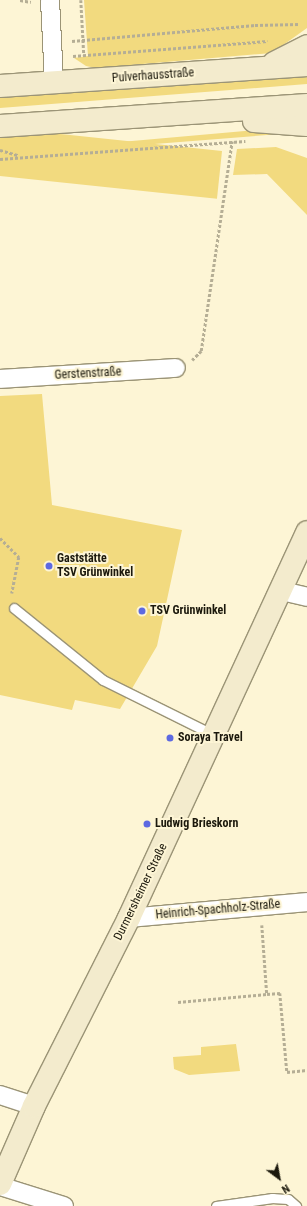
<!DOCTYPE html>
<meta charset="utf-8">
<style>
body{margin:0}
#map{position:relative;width:307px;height:1206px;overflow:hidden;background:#fdf5d5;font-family:"Roboto Condensed",sans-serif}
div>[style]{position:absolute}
.green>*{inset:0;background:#f2da7f;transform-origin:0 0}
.path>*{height:2.5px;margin-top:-1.25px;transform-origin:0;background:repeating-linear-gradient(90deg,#b5ae95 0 3px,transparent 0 5px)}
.roads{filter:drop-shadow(1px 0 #9b9476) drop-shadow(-1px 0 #9b9476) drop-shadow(0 1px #9b9476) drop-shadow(0 -1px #9b9476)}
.lane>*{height:9px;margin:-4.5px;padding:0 4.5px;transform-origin:4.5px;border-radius:4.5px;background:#fff}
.street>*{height:18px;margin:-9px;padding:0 9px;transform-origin:9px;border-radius:9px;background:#fff}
.secondary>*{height:22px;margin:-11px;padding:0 11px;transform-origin:11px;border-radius:11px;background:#f3ebcd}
.dots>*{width:11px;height:11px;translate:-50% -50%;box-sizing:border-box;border:2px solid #fdf5d5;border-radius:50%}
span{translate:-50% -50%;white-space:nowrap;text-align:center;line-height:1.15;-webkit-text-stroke:4px #fdf5d5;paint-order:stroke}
.street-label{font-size:12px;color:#1b180c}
.poi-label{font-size:12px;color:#1b180c;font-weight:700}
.left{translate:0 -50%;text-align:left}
.north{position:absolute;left:259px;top:1158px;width:40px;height:40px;-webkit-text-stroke:3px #fdf5d5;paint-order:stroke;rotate:148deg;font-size:11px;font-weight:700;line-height:16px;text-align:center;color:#1b180c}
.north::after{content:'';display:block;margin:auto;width:14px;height:18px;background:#1b180c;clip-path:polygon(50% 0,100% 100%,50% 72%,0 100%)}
</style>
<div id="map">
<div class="green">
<i style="clip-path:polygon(84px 0,307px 0,307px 28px,272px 53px,96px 68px,86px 66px,74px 58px,88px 56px)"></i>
<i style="clip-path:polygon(307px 77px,307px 84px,0 108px,0 98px)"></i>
<i style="clip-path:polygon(291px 127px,305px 132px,53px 152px,53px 148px)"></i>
<i style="clip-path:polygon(276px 147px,307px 158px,307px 215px,267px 174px,233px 175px,237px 149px)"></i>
<i style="left:222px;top:151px;width:48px;height:222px;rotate:96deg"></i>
<i style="clip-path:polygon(42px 394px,52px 505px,182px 530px,157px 646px,120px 709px,75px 700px,72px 710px,0 695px,0 396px)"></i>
<i style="clip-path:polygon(236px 1044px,240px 1071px,189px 1075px,174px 1069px,173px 1057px,201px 1055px,201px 1047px)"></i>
</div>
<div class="path">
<i style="left:20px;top:0;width:11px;rotate:10deg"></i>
<i style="left:81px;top:0;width:55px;rotate:86.9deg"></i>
<i style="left:72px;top:41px;width:184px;rotate:-5deg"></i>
<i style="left:255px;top:25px;width:45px;rotate:-1.3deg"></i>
<i style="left:73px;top:56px;width:195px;rotate:-4.4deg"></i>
<i style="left:0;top:150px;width:19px;rotate:16deg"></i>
<i style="left:0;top:159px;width:246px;rotate:-4.2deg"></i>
<i style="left:192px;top:360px;width:13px;rotate:-45deg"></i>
<i style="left:201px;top:351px;width:212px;rotate:-81.6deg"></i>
<i style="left:0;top:538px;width:27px;rotate:45deg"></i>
<i style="left:19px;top:557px;width:37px;rotate:101deg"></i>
<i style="left:262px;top:925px;width:69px;rotate:85.9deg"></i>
<i style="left:267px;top:994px;width:13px;rotate:-4deg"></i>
<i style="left:280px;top:993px;width:79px;rotate:84.9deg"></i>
<i style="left:287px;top:1072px;width:20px;rotate:-6deg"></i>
<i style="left:178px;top:1002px;width:89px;rotate:-5.1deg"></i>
</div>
<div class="roads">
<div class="lane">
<i style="left:14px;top:608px;width:114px;rotate:39deg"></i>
<i style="left:103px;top:680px;width:124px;rotate:26.4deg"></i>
<i style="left:216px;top:1206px;width:57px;rotate:-8.1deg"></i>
<i style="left:272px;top:1198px;width:16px;rotate:4deg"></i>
<i style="left:288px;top:1199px;width:11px;rotate:41deg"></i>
</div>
<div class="street">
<i style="left:50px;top:0;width:83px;rotate:87.2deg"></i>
<i style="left:0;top:379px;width:176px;rotate:-3.6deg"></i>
<i style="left:282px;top:591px;width:26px;rotate:13deg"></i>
<i style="left:129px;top:918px;width:179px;rotate:-5.1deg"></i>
<i style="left:0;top:1095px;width:36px;rotate:18deg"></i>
<i style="left:0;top:1186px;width:67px;rotate:17.4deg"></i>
</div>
<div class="secondary">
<i style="left:274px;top:63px;width:37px;rotate:-27deg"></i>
<i style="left:0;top:86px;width:308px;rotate:-3.9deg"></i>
<i style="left:254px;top:121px;width:53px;rotate:4.3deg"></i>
<i style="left:0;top:126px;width:308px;rotate:-3.9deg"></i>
<i style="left:0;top:1184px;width:85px;rotate:-66.4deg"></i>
<i style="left:34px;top:1106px;width:211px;rotate:-63.2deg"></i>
<i style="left:129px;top:918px;width:425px;rotate:-65.2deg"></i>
</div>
</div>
<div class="dots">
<i style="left:49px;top:566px;background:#5d69e1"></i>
<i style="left:142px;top:611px;background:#5d69e1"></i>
<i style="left:170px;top:738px;background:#5d69e1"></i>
<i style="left:147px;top:824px;background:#5d69e1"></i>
</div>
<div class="street-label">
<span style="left:153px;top:76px;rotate:-4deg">Pulverhausstraße</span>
<span style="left:88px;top:374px;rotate:-3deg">Gerstenstraße</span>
<span style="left:141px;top:892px;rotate:-64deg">Durmersheimer Straße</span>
<span style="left:218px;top:910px;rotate:-5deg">Heinrich-Spachholz-Straße</span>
</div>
<div class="poi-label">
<span class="left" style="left:57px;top:566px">Gaststätte<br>TSV Grünwinkel</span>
<span class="left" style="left:150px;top:611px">TSV Grünwinkel</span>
<span class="left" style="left:178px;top:738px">Soraya Travel</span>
<span class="left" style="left:155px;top:824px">Ludwig Brieskorn</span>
</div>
<div class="north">N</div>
</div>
